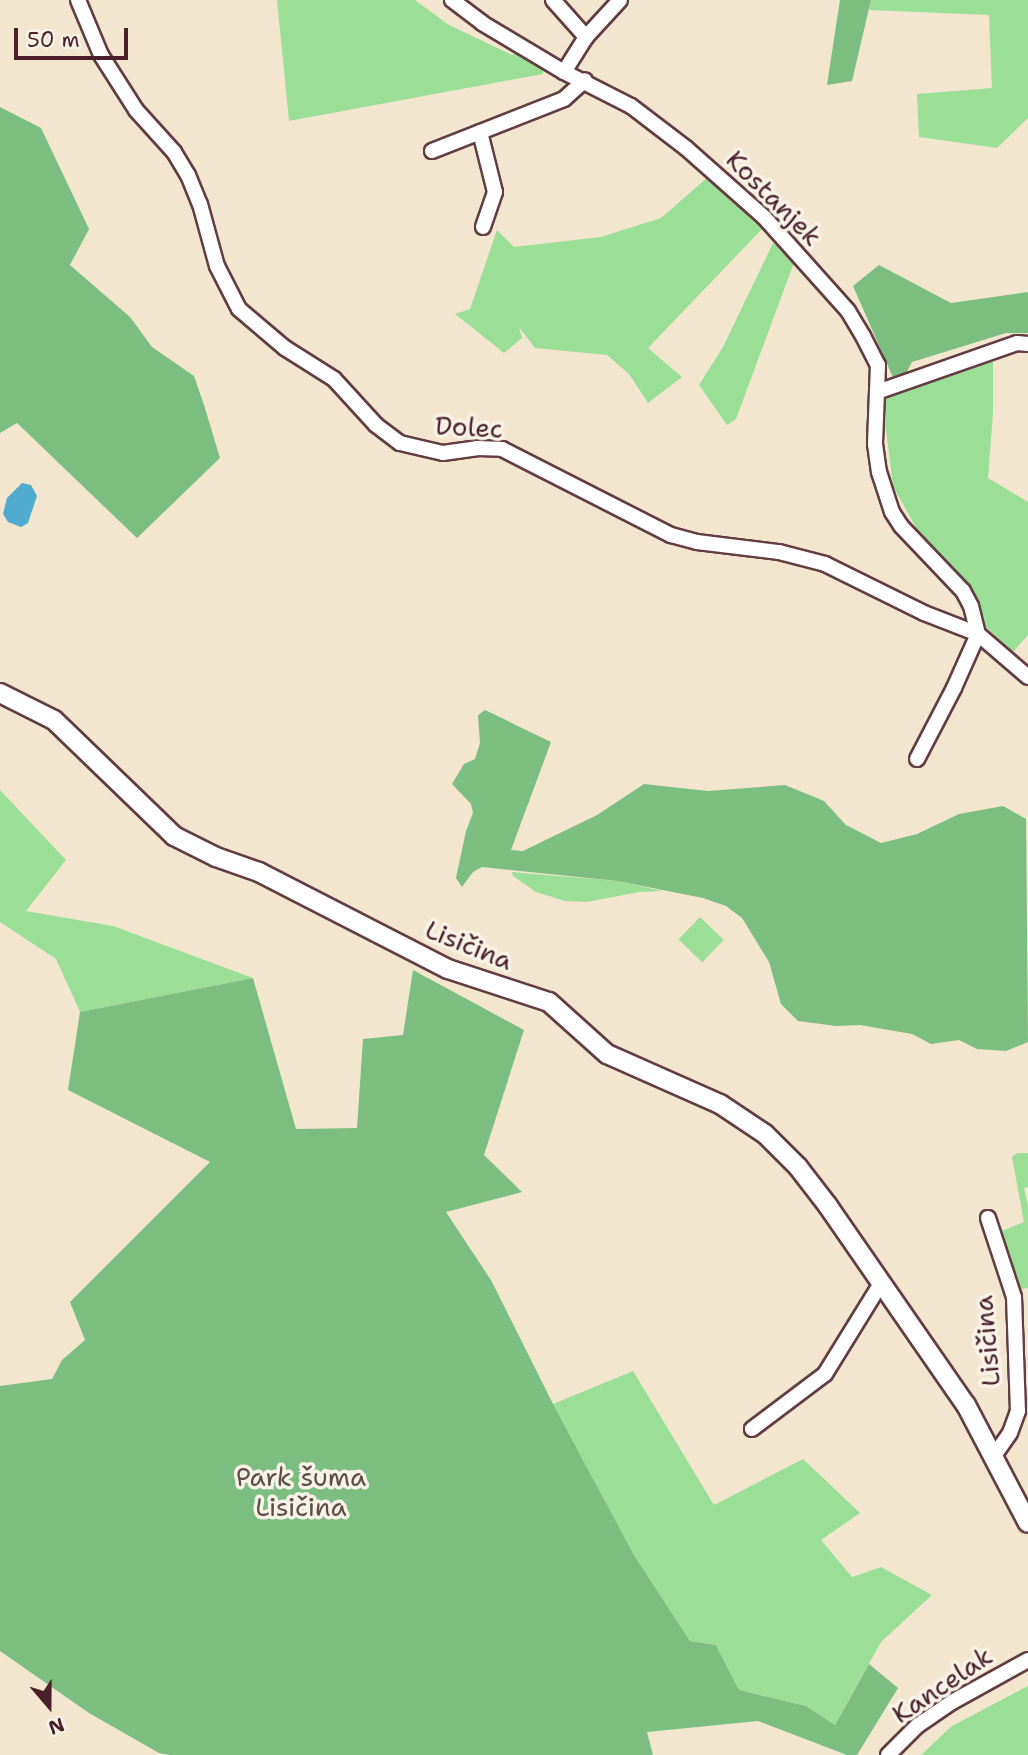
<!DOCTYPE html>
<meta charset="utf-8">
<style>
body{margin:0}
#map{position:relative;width:1028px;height:1755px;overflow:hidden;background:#f3e6ce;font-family:"Shantell Sans",sans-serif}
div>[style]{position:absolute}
.green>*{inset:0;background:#9bdf97;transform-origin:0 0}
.forest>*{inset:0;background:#7cbe80}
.water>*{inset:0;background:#50abce}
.roads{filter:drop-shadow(2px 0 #633d43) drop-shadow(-2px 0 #633d43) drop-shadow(0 2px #633d43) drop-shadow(0 -2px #633d43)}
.minor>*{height:14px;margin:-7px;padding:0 7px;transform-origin:7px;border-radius:7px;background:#fff}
.tertiary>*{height:18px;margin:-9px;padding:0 9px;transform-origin:9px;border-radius:9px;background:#fff}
span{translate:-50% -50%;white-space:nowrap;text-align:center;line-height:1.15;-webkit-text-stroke:7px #f7f3e8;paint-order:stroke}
.street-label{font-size:26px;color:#4a1f2b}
.park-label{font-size:26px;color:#5e4f46}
.north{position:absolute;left:14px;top:1671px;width:70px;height:70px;-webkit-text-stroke:5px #f7f3e8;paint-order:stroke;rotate:160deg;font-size:19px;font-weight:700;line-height:28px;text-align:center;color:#4a1f2b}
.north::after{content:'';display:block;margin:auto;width:24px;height:32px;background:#4a1f2b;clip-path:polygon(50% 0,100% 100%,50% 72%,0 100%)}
.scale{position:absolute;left:14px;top:28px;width:114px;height:32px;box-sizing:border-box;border:4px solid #4a1f2b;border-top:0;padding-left:9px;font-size:21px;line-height:24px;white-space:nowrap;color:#4a1f2b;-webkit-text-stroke:5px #f7f3e8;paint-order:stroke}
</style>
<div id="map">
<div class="green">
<i style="clip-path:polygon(277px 0,415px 0,449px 25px,512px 55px,519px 52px,543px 68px,543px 74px,289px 121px)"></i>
<i style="clip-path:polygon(871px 0,1028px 0,1028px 118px,997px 148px,919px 137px,917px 94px,992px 88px,989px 15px,869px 10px)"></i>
<i style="clip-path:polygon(708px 177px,763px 228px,648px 348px,682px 377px,648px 403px,629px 374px,607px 355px,535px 348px,519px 327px,522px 338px,504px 353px,455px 314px,470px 309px,497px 230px,514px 247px,601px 237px,661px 218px)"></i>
<i style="clip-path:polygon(773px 243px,795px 260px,736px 419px,727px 425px,699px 385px,723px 347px)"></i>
<i style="clip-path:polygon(993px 355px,993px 413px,988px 478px,1028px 502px,1028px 635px,1013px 652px,986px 627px,977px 599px,953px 568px,920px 535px,893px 486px,882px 397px,933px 380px)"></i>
<i style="clip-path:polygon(0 790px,66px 860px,26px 911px,113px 926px,253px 978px,80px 1012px,56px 959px,0 922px)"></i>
<i style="clip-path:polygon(512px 872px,617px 881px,662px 891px,639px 892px,587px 902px,565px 901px,536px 892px,513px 876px)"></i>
<i style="left:700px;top:917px;width:33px;height:31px;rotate:44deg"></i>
<i style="clip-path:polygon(1017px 1153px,1028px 1153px,1028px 1187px,1024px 1188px,1028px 1206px,1028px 1288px,1021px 1289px,1005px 1258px,997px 1233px,1024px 1222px,1012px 1157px)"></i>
<i style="clip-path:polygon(633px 1371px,714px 1505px,803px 1459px,860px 1513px,821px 1540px,852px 1577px,881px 1567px,932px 1595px,881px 1642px,835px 1725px,806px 1706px,739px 1690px,716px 1645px,690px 1641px,634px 1555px,553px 1404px)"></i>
<i style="clip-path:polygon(1028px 1686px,1028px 1755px,921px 1755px,952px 1726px)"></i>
</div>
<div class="forest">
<i style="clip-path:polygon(840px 0,871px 0,852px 81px,827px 85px)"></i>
<i style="clip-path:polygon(0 107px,41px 128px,89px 229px,70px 265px,130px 317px,152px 347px,194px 376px,204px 405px,220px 458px,137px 538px,17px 423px,0 433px)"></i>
<i style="clip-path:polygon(879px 265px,951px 303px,1028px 292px,1028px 333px,1006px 333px,912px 362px,898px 389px,853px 286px)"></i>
<i style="clip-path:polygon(485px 710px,551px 742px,511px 850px,523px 851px,597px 815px,644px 784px,708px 791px,785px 785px,824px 801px,846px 825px,881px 843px,917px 834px,959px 814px,1003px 806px,1026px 819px,1028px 1042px,1006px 1051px,977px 1049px,959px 1040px,931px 1044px,912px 1034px,860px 1025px,836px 1026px,798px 1021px,781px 1004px,769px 962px,742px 918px,726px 906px,703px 898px,617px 881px,482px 867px,473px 872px,462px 887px,456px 878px,466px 831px,473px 813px,471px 804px,452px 784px,464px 764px,475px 759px,480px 743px,478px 715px)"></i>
<i style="clip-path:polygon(413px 970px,524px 1030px,484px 1155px,522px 1192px,446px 1212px,491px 1280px,553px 1404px,634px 1555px,690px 1641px,716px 1645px,739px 1690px,806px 1706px,835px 1725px,869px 1664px,898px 1688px,857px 1755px,847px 1755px,758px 1721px,647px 1732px,653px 1755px,170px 1755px,159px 1753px,89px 1713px,0 1651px,0 1386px,52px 1379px,62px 1360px,85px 1340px,70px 1302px,210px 1162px,68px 1090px,80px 1012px,253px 978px,296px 1129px,357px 1128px,363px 1039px,403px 1035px)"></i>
</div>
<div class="water">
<i style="clip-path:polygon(22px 483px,31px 485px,37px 496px,28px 523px,21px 527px,8px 522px,3px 514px,7px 498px)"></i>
</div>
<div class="roads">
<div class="minor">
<i style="left:78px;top:0;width:60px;rotate:67.3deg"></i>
<i style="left:101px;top:55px;width:65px;rotate:57.5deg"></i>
<i style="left:136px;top:110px;width:57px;rotate:47.9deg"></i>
<i style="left:174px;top:152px;width:27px;rotate:59deg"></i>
<i style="left:188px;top:175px;width:31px;rotate:68deg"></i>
<i style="left:200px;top:204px;width:64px;rotate:74.7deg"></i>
<i style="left:217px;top:266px;width:48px;rotate:62.9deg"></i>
<i style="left:239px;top:309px;width:60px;rotate:40.3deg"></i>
<i style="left:285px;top:348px;width:58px;rotate:32.3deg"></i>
<i style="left:334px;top:379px;width:62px;rotate:47.6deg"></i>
<i style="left:376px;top:425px;width:30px;rotate:37deg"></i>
<i style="left:400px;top:443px;width:44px;rotate:13.1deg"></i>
<i style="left:443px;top:453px;width:34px;rotate:-8deg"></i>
<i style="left:477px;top:448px;width:25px;rotate:2deg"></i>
<i style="left:502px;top:449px;width:190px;rotate:27deg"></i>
<i style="left:671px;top:535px;width:27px;rotate:15deg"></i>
<i style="left:697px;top:542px;width:83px;rotate:7deg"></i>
<i style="left:779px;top:552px;width:48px;rotate:14.6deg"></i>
<i style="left:825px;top:564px;width:110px;rotate:26.3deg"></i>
<i style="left:924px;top:613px;width:58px;rotate:21.3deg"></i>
<i style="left:978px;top:634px;width:66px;rotate:40.7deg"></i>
<i style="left:452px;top:0;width:38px;rotate:37deg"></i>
<i style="left:482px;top:23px;width:96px;rotate:30.9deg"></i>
<i style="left:564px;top:72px;width:75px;rotate:26.9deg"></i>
<i style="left:631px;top:106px;width:69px;rotate:37.4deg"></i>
<i style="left:686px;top:148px;width:104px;rotate:41.5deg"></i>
<i style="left:764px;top:217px;width:126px;rotate:48.2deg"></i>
<i style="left:848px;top:311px;width:29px;rotate:59deg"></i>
<i style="left:863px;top:336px;width:33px;rotate:63deg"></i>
<i style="left:878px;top:365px;width:79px;rotate:92.2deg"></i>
<i style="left:875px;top:444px;width:28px;rotate:82deg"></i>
<i style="left:879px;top:472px;width:42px;rotate:72deg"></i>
<i style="left:892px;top:512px;width:17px;rotate:57deg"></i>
<i style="left:901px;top:526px;width:90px;rotate:46.4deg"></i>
<i style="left:963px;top:591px;width:17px;rotate:62deg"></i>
<i style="left:971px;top:606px;width:29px;rotate:76deg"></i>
<i style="left:978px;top:634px;width:59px;rotate:114deg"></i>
<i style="left:954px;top:688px;width:80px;rotate:117.5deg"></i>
<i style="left:553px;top:0;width:50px;rotate:48.3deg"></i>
<i style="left:564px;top:72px;width:41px;rotate:-57.8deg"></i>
<i style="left:586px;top:37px;width:50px;rotate:-47.4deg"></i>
<i style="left:480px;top:132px;width:62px;rotate:76deg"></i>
<i style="left:495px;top:192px;width:37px;rotate:109deg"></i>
<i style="left:432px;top:151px;width:142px;rotate:-21.5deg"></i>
<i style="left:564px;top:99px;width:28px;rotate:-42deg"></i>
<i style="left:877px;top:392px;width:148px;rotate:-19.3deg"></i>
<i style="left:1017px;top:343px;width:11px;rotate:5deg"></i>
<i style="left:988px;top:1218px;width:83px;rotate:71.8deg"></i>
<i style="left:1014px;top:1297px;width:114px;rotate:88deg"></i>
<i style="left:1018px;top:1411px;width:23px;rotate:110deg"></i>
<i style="left:1010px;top:1433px;width:29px;rotate:125deg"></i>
<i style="left:752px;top:1429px;width:91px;rotate:-37deg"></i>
<i style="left:825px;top:1374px;width:105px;rotate:-58.3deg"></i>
<i style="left:888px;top:1755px;width:41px;rotate:-45deg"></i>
<i style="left:917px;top:1726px;width:42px;rotate:-34.4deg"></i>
<i style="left:952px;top:1702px;width:87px;rotate:-28.9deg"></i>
</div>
<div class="tertiary">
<i style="left:0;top:693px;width:60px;rotate:26.6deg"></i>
<i style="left:54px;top:720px;width:167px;rotate:44deg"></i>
<i style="left:174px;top:836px;width:47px;rotate:26.6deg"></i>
<i style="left:216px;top:857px;width:46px;rotate:19.2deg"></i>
<i style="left:259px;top:872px;width:212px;rotate:27.2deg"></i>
<i style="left:448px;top:969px;width:106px;rotate:18.1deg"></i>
<i style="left:549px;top:1002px;width:78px;rotate:41.9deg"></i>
<i style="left:607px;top:1054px;width:124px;rotate:23.9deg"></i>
<i style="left:720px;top:1104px;width:54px;rotate:33.7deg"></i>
<i style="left:765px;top:1134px;width:47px;rotate:45deg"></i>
<i style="left:798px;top:1167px;width:49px;rotate:52.4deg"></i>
<i style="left:828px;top:1206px;width:242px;rotate:55.3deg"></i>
<i style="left:966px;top:1405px;width:133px;rotate:62.3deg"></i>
</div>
</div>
<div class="street-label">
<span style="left:774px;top:198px;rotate:45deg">Kostanjek</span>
<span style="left:469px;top:427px;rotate:3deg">Dolec</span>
<span style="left:469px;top:945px;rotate:22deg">Lisičina</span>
<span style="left:987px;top:1341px;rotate:-95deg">Lisičina</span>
<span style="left:942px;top:1685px;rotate:-34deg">Kancelak</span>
</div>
<div class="park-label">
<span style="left:301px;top:1492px">Park šuma<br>Lisičina</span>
</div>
<div class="north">N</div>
<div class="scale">50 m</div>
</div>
